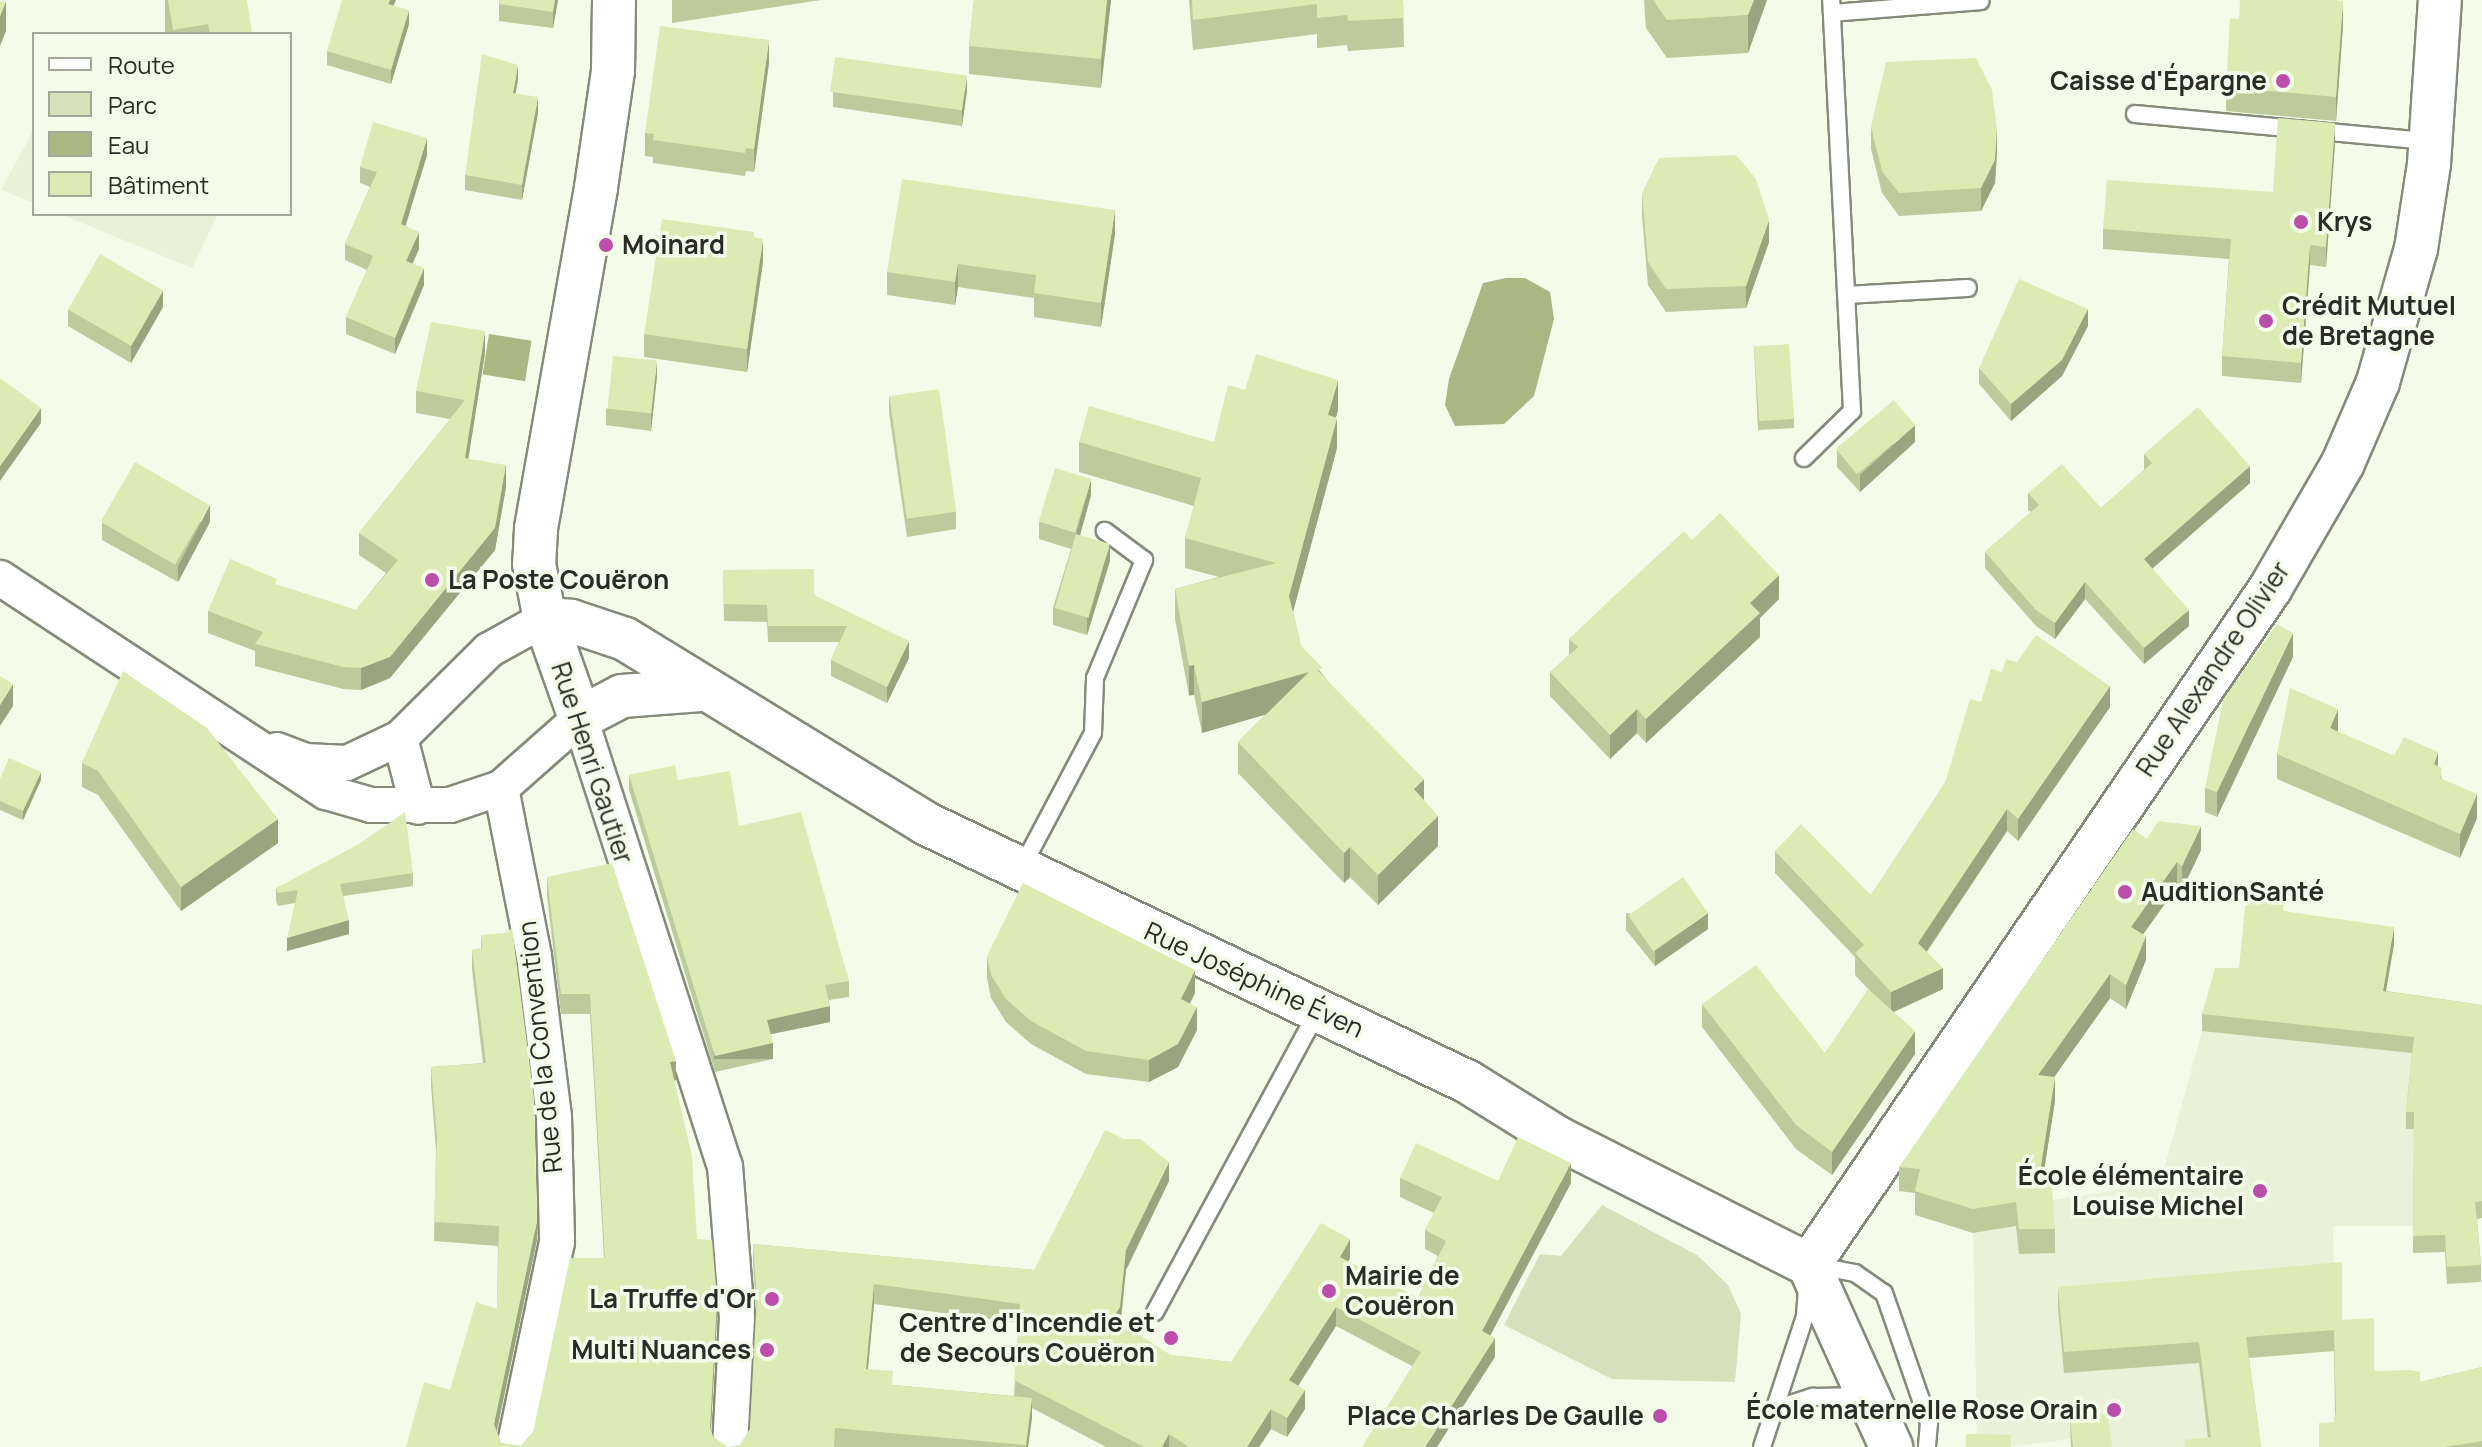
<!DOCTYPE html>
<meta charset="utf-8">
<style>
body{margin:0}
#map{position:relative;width:2482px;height:1447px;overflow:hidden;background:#f5fbe9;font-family:Manrope,sans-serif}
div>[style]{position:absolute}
.built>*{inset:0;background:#eaf1d8}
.green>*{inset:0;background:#d6e0ba}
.water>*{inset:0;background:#a9b783;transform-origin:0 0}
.roads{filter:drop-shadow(2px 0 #858a7a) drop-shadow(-2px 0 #858a7a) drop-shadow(0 2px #858a7a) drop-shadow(0 -2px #858a7a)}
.service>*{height:16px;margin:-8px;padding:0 8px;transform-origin:8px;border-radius:8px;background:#fff}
.minor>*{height:34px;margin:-17px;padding:0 17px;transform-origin:17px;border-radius:17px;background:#fff}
.tertiary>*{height:42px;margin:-21px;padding:0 21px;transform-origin:21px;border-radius:21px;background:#fff}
.wall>*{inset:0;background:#bdca9b;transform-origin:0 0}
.shaded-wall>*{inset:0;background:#9aa47e;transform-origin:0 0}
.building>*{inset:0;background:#dcebb4;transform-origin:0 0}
.dots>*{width:22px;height:22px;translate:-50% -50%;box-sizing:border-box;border:4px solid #f5fbe9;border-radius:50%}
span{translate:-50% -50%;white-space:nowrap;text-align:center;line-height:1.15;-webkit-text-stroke:7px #f5fbe9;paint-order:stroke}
.poi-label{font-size:26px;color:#2a2c25;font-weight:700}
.right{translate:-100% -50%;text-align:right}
.left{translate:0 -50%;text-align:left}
.street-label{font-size:26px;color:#2a2c25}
.legend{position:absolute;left:32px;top:32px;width:260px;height:184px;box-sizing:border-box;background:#f5fbe9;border:2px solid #a4a89b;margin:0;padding:10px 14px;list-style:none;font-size:24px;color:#2a2c25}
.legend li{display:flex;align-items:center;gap:16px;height:40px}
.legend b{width:40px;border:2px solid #a4a89b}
</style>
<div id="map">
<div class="built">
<i style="clip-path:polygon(34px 129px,34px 203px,1px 190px)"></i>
<i style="clip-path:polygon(60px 214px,218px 214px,192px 268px)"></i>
<i style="clip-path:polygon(2215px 985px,2419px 1013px,2413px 1226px,2333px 1226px,2334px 1351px,2247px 1358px,2258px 1447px,2071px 1447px,2070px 1439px,2008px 1447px,1977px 1439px,1973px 1233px,2049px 1221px,2053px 1200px,2160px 1183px)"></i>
</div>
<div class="green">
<i style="clip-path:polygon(1602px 1205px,1697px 1255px,1728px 1285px,1741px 1314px,1735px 1382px,1612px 1379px,1504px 1325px,1540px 1254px,1561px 1256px)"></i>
</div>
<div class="water">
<i style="clip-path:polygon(1506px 278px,1525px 278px,1550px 292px,1554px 319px,1534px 396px,1504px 424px,1455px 426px,1445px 405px,1449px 379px,1483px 283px)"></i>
<i style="left:489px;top:334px;width:43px;height:41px;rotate:9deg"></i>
</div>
<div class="roads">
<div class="service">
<i style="left:1832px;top:13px;width:149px;rotate:-4.6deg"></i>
<i style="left:2135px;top:114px;width:294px;rotate:5.3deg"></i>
<i style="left:1846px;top:295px;width:122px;rotate:-3.3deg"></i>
<i style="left:1804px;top:458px;width:67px;rotate:-44.4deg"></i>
<i style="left:1852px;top:411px;width:412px;rotate:-92.9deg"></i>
<i style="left:1022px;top:867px;width:152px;rotate:-62.1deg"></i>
<i style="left:1093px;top:733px;width:55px;rotate:-87.9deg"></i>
<i style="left:1095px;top:678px;width:128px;rotate:-67.4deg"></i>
<i style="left:1144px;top:560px;width:49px;rotate:-143.4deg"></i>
<i style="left:1813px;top:1265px;width:43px;rotate:10.8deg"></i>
<i style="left:1855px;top:1273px;width:35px;rotate:35deg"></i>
<i style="left:1884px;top:1293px;width:138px;rotate:70.9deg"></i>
<i style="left:1929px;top:1423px;width:24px;rotate:95deg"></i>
<i style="left:1155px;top:1312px;width:342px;rotate:-61.6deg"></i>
<i style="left:1775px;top:1409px;width:40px;rotate:-18deg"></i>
<i style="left:1813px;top:1397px;width:51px;rotate:-1.1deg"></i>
<i style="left:1762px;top:1447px;width:138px;rotate:-71.8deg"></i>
<i style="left:1805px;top:1316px;width:29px;rotate:-86deg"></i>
</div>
<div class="minor">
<i style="left:0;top:578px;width:390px;rotate:33.3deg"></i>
<i style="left:326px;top:792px;width:47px;rotate:16.1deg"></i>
<i style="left:371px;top:805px;width:79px"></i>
<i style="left:450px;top:805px;width:54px;rotate:-18.4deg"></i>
<i style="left:501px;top:788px;width:106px;rotate:-41.5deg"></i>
<i style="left:580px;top:718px;width:471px;rotate:72.1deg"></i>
<i style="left:725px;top:1166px;width:151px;rotate:85.5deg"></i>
<i style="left:737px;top:1317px;width:130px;rotate:93.1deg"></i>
<i style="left:400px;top:738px;width:71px;rotate:75.4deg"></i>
<i style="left:277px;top:750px;width:31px;rotate:21deg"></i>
<i style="left:306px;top:761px;width:41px;rotate:2.8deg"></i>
<i style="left:347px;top:763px;width:59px;rotate:-25.3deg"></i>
<i style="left:400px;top:738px;width:125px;rotate:-44.7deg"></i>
<i style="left:489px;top:650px;width:64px;rotate:-29deg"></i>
<i style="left:501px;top:788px;width:171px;rotate:78.9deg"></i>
<i style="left:534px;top:956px;width:161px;rotate:82.9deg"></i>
<i style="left:554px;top:1116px;width:126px;rotate:88.6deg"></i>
<i style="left:557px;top:1242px;width:209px;rotate:101.8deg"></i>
</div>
<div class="tertiary">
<i style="left:614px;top:0;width:71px;rotate:90.8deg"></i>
<i style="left:613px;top:71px;width:118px;rotate:98.3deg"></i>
<i style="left:596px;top:188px;width:346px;rotate:100deg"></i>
<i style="left:536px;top:529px;width:35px;rotate:93deg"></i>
<i style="left:534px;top:564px;width:56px;rotate:78.7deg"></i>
<i style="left:545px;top:619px;width:105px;rotate:70.5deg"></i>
<i style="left:580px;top:718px;width:47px;rotate:-27.6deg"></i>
<i style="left:622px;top:696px;width:79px;rotate:-4.3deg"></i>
<i style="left:545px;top:619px;width:26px;rotate:4deg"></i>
<i style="left:571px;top:621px;width:57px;rotate:18.4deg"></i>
<i style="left:625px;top:639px;width:354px;rotate:31.5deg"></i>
<i style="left:927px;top:824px;width:599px;rotate:25.5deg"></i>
<i style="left:1468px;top:1082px;width:106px;rotate:31.9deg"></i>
<i style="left:1558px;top:1138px;width:281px;rotate:26.8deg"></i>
<i style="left:1809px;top:1265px;width:818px;rotate:-55.71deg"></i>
<i style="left:2270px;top:589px;width:146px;rotate:-59.9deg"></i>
<i style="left:2343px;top:463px;width:88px;rotate:-66.6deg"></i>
<i style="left:2378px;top:382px;width:138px;rotate:-74.1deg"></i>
<i style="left:2416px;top:249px;width:86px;rotate:-81.3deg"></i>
<i style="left:2429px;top:164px;width:164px;rotate:-86.2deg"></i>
<i style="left:1809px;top:1265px;width:200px;rotate:65.7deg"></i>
</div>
</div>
<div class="wall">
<i style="left:165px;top:0;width:82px;height:34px"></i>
<i style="clip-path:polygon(499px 0,558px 0,553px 28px,499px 21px)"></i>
<i style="clip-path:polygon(672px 0,821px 0,672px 23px)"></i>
<i style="clip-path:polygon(974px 0,1111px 0,1101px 88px,969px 74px,969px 46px)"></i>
<i style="clip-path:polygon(1189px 0,1403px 0,1404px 47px,1348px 51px,1347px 45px,1317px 48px,1317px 34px,1193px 50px)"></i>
<i style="clip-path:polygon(1644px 0,1767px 0,1748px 53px,1667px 58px,1646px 28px)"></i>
<i style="clip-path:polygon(2337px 1px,2343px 25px,2336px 121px,2226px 111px,2226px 87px,2239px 19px)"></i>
<i style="clip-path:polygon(394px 6px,409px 24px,391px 84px,327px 65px,327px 51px)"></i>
<i style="clip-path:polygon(769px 63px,754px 172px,746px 171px,745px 176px,653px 163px,653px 157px,645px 156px,645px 133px)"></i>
<i style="clip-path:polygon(518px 80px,515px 93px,538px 113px,522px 200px,465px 190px,465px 175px)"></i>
<i style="clip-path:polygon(967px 91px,962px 126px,833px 107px,833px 92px)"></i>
<i style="clip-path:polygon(1871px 127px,1997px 152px,1995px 183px,1981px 211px,1899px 216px,1882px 193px,1871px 149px)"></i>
<i style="clip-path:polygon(2335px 143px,2326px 267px,2310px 265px,2301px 383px,2222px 376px,2222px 356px,2229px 259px,2103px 249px,2103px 229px,2273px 192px)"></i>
<i style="clip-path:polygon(427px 155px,405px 226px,419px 249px,413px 263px,424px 285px,395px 354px,346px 334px,346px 317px,367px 270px,345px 260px,345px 244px,370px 187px,360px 183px,360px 167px)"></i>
<i style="clip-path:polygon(1642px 193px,1769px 242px,1746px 308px,1666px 312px,1648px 285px,1642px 216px)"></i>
<i style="clip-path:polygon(1115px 234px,1101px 327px,1034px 317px,1034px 298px,958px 287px,955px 305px,887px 295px,887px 272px)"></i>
<i style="clip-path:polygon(754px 237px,763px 262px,747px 372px,644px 357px,644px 334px)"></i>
<i style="clip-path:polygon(163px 307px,131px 363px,68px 326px,68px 309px)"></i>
<i style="clip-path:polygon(2088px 326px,2062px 376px,2011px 421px,1979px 384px,1979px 368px)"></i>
<i style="clip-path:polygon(1754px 346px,1794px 419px,1794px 428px,1758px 430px)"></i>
<i style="clip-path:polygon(485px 353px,468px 459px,506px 487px,495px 550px,390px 678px,361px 690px,343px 689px,255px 666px,255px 651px,208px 633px,208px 611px,277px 585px,356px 610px,386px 573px,359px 555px,359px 533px,450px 419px,416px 413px,416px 391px)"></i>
<i style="clip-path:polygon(657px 376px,651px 431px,606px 425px,606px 409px)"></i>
<i style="clip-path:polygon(1245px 390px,1338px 410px,1336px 417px,1337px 448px,1293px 612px,1301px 646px,1323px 675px,1424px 800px,1438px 846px,1378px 905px,1350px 877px,1344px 883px,1238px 773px,1238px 742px,1266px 714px,1202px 733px,1194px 695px,1189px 696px,1175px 619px,1175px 589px,1219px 577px,1185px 568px,1185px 538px,1194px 506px,1079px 472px,1079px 442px,1214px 442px)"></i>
<i style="clip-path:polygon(889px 396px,956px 512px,956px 529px,907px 537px,889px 413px)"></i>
<i style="clip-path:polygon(1915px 442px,1860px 492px,1837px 467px,1837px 450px)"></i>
<i style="clip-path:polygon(2144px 454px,2250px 483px,2152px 568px,2189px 626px,2144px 664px,2085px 599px,2055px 639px,2036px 626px,1985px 568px,1985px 552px,2031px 512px,2028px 510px,2028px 493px,2101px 508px,2144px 470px)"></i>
<i style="clip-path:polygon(1091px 495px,1080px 535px,1110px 561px,1087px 635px,1053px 625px,1053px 608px,1071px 549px,1039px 539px,1039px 522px)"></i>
<i style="clip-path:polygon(210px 522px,178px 582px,102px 540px,102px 523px)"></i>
<i style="clip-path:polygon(1692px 540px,1779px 599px,1760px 618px,1760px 637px,1646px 743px,1637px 733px,1610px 759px,1550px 696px,1550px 672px,1569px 655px,1569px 639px)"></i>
<i style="clip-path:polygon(723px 570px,814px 595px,909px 658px,887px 703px,831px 676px,831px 660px,839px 642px,768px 642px,767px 622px,724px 621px)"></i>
<i style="clip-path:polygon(2293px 657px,2217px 817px,2205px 812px,2205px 788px)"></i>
<i style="clip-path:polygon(1981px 702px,2110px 707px,2018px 841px,2007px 831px,1927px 952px,1943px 989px,1894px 1012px,1915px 1054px,1832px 1175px,1796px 1149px,1702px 1027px,1702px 1004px,1825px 1053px,1872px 993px,1855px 975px,1855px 957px,1775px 873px,1775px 851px,1871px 895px,1945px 783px)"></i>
<i style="clip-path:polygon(2338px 732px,2394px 756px,2438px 766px,2442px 779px,2477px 818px,2460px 858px,2277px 779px,2277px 754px)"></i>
<i style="clip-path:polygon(82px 763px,278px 843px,181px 911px,98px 795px,82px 787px)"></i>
<i style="clip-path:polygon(629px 775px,678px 780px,739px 826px,849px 981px,849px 997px,829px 1000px,830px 1022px,771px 1034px,773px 1059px,715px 1072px,629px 790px)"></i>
<i style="clip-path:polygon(0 779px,41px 780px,23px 820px,0 810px)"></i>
<i style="clip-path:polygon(2147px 839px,2201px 850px,2182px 890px,2177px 887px,2143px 934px,2146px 960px,2126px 1009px,2110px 998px,2054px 1077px,2055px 1101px,2043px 1177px,2055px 1229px,2055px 1253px,2019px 1254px,2016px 1226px,1973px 1233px,1915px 1215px,1915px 1193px,1899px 1191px,1899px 1167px)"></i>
<i style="clip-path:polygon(413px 873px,413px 886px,343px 896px,349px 934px,287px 951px,295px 903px,278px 906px,276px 901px,276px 888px)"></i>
<i style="clip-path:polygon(547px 877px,676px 1080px,674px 1081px,697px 1239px,717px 1317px,711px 1431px,713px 1437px,728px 1447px,406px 1447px,450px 1390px,497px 1309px,498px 1246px,434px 1241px,436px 1151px,431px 1086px,431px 1067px,483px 1063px,472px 970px,472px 950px,481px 949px,481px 935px,537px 1240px,497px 1431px,501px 1443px,521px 1446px,533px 1432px,604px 1258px,590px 1014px,561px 1014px,547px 896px)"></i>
<i style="clip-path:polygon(2284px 911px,2394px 944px,2386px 991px,2482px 1005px,2482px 1218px,2477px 1219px,2481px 1265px,2481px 1282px,2447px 1284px,2445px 1252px,2413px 1253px,2414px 1129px,2406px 1129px,2406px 1112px,2412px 1053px,2202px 1031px,2202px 1014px)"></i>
<i style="clip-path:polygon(1626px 913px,1708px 929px,1655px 966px,1626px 930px)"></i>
<i style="clip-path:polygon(987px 956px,1195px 993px,1190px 1003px,1197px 1030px,1178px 1067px,1149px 1082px,1086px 1074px,1031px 1044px,1006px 1022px,991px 998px,987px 978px)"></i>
<i style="clip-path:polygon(evenodd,1400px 1178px,1571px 1183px,1490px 1336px,1495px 1357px,1412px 1366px,1336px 1326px,1298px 1386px,1305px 1409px,1287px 1437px,1271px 1429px,1259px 1447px,1106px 1447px,1032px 1408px,1028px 1447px,730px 1447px,740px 1445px,750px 1429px,756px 1310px,753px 1263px,753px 1244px,1034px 1270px,1169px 1181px,1126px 1270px,1121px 1323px,1170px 1355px,1231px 1362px,1350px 1258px,1348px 1262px,1418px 1298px,1438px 1256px,1425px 1249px,1425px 1230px,1434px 1213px,1400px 1197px,1400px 1178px,874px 1304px,1019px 1323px,1014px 1396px,893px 1385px,868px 1369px,874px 1304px)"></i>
<i style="clip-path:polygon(2058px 1287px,2342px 1320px,2374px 1371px,2420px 1382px,2482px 1367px,2482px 1447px,2319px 1447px,2334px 1422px,2335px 1415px,2334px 1351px,2249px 1358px,2261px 1447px,2208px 1438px,2199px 1363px,2064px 1373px,2058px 1308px)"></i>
<i style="clip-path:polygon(2070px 1417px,2112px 1447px,2071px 1447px)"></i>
</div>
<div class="shaded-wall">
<i style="clip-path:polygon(390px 0,396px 0,388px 18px,388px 4px)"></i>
<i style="clip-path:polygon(555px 0,558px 0,553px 28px,553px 12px)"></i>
<i style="clip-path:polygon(1107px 0,1111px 0,1101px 88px,1101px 59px)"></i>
<i style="clip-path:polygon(1754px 0,1767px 0,1748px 53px,1748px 15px)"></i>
<i style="clip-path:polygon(6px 1px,6px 31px,0 46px,0 16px)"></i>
<i style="clip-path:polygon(2343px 1px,2343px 25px,2336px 121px,2336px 97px)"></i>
<i style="clip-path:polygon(409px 10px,409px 24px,391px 84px,391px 70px)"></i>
<i style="clip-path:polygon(769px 40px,769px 63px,754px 172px,754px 149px)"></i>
<i style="clip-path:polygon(518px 65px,518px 80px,513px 108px,513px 93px)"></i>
<i style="clip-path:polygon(967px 76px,967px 91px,962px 126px,962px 111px)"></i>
<i style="clip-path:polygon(538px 97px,538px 113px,522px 200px,522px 185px)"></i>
<i style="clip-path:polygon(2335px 123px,2335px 143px,2326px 267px,2326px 247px)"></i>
<i style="clip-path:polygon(1997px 129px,1997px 152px,1995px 183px,1981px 211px,1981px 188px)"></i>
<i style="clip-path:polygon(427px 138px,427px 155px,401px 241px,401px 224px)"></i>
<i style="clip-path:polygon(1115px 210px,1115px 234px,1101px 327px,1101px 303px)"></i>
<i style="clip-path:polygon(1769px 220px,1769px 242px,1746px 308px,1746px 286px)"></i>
<i style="clip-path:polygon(419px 232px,419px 249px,406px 278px,406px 261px)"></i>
<i style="clip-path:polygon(763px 239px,763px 262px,747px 372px,747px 349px)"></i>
<i style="clip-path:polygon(2310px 245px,2310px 265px,2301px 383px,2301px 363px)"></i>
<i style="clip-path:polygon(958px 264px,958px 287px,955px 305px,955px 282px)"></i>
<i style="clip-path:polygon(424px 268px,424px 285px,395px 354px,395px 338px)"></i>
<i style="clip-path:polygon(163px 290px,163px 307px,131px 363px,131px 346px)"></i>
<i style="clip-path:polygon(2088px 309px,2088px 326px,2062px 376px,2011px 421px,2011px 404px)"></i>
<i style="clip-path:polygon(485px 331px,485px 353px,465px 480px,465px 458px)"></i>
<i style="clip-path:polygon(657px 361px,657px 376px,651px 431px,651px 415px)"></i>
<i style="clip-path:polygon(1338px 380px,1338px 410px,1328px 445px,1328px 415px)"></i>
<i style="clip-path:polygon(41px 408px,41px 423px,0 481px,0 466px)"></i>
<i style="clip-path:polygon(1337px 418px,1337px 448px,1289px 627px,1289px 596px)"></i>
<i style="clip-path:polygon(1915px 425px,1915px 442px,1860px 492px,1860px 475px)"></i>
<i style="clip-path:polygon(506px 465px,506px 487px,495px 550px,390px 678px,361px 690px,361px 668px)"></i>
<i style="clip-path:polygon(2250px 466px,2250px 483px,2144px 576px,2144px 559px)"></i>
<i style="clip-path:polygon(1091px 479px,1091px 495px,1076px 550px,1076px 534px)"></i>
<i style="clip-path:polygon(210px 505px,210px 522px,178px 582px,178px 566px)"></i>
<i style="clip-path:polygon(1110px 544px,1110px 561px,1087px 635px,1087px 618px)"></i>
<i style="clip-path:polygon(1779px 575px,1779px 599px,1760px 618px,1760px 637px,1646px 743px,1646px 719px,1750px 603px)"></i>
<i style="clip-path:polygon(2085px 582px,2085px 599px,2055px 639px,2055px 623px)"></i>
<i style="clip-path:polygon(2189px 610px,2189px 626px,2144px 664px,2144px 648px)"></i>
<i style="clip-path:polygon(2293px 633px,2293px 657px,2217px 817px,2217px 792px)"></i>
<i style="clip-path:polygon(909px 641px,909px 658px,887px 703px,887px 687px)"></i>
<i style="left:1194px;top:665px;width:30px;height:5px;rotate:90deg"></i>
<i style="clip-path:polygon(1309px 672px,1309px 702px,1202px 733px,1202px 702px)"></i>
<i style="clip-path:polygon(13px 684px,13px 706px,0 726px,0 705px)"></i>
<i style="clip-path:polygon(2110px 686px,2110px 707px,2018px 841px,2018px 819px)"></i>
<i style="clip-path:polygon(1637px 709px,1637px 733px,1610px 759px,1610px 735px)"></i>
<i style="clip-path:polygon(2338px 709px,2338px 733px,2330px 728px)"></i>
<i style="clip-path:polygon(2438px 752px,2438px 776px,2434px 764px)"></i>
<i style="clip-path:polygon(41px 772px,41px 780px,23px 820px,23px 811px)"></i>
<i style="clip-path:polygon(1424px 779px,1424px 809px,1414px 789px)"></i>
<i style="clip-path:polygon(2477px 794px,2477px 818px,2460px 858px,2460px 834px)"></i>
<i style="clip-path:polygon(2007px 809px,2007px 831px,1918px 964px,1918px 943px)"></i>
<i style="clip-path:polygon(1438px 816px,1438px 846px,1378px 905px,1378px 875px)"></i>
<i style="clip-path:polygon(278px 819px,278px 843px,181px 911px,181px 887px)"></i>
<i style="clip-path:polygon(2201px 826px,2201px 850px,2182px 890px,2182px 866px)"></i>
<i style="clip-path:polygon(1350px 847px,1350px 877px,1344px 883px,1344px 853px)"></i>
<i style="clip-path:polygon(2177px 862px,2177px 887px,2131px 951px,2131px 927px)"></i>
<i style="clip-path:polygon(1708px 913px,1708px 929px,1655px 966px,1655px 950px)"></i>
<i style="clip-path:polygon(349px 920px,349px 934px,287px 951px,287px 938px)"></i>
<i style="clip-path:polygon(2394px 927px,2394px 944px,2383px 1008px,2383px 991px)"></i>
<i style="clip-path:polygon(2146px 936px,2146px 960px,2126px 1009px,2126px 985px)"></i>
<i style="clip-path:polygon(1943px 968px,1943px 989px,1891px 1013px,1891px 992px)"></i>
<i style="clip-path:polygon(1195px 970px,1195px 993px,1181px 1021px,1181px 999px)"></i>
<i style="clip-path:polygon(2110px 974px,2110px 998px,2038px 1100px,2038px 1075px)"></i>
<i style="clip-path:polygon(830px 1006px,830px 1022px,767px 1035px,767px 1020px)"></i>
<i style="clip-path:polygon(1197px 1007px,1197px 1030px,1178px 1067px,1149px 1082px,1149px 1060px)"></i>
<i style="clip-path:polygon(1915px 1031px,1915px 1054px,1832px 1175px,1832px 1152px)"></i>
<i style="left:773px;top:1043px;width:16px;height:59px;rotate:90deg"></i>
<i style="clip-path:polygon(676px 1061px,676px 1080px,670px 1082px,670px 1062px)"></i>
<i style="clip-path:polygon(2055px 1077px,2055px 1101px,2039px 1202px,2039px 1178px)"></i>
<i style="clip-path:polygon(1169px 1162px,1169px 1181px,1126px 1270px,1120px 1326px,1113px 1318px,1126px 1250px)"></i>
<i style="clip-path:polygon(1571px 1163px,1571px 1183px,1482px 1351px,1482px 1331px)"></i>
<i style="clip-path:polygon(537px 1221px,537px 1240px,494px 1443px,494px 1424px)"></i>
<i style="clip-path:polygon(1350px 1239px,1350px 1258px,1340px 1277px,1340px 1257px)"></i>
<i style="clip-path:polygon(874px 1284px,874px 1304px,866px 1388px,866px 1369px)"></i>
<i style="clip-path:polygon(717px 1298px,717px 1317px,710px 1447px,710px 1427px)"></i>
<i style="clip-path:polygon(1336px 1307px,1336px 1326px,1289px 1400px,1289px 1380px)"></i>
<i style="clip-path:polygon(1495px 1338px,1495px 1357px,1437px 1447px,1425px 1447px)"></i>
<i style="clip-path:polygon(1305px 1390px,1305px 1409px,1287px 1437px,1287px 1418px)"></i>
<i style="clip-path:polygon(1032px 1398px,1032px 1418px,1028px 1447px,1026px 1447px)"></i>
<i style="clip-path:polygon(1271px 1409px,1271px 1429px,1259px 1447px,1247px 1447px)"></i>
<i style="clip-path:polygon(1169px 1434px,1169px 1447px,1162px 1447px)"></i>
</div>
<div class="building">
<i style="clip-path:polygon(168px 0,247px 0,252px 34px,210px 34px,208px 24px,173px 30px)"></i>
<i style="clip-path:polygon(342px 0,390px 0,388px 4px,409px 10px,391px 70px,327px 51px)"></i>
<i style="clip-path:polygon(499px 0,555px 0,553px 12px,499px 4px)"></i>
<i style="clip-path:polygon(974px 0,1107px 0,1101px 59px,969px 46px)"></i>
<i style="clip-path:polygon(1192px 0,1403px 0,1404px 18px,1348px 21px,1347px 15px,1317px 18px,1317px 4px,1193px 20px)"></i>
<i style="clip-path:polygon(1653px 0,1754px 0,1748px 15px,1667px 20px)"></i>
<i style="clip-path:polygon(2240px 0,2335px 0,2343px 1px,2336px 97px,2226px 87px,2230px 18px,2239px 19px)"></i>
<i style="clip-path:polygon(6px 1px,0 16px,0 2px)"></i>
<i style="clip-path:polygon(660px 26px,769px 40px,754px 149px,746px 148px,745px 153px,653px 140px,654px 134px,645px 133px)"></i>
<i style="clip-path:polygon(482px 54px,518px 65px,513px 93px,538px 97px,522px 185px,465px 175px)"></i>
<i style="left:835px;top:57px;width:133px;height:35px;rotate:8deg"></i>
<i style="clip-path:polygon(1976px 58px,1992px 90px,1997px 129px,1995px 160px,1981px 188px,1899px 193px,1882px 171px,1871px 127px,1886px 62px)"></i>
<i style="clip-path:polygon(2278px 118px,2335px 123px,2326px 247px,2310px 245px,2301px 363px,2222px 356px,2231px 239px,2103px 229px,2107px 180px,2273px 192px)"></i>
<i style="clip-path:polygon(373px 122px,427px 138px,401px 224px,419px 232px,406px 261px,424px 268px,395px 338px,346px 317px,373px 256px,345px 244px,377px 172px,360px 167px)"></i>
<i style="clip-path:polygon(1736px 155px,1756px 179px,1769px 220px,1746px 286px,1666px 289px,1648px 262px,1642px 193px,1659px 158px)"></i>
<i style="clip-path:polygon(902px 179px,1115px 210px,1101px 303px,1034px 293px,1036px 275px,958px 264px,955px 282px,887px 272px)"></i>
<i style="clip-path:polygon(662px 219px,754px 232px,754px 237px,763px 239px,747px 349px,644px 334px)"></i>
<i style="left:100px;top:254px;width:73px;height:64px;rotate:30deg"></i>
<i style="clip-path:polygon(2019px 279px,2088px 309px,2062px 360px,2011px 404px,1979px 368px)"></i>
<i style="clip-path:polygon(431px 322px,485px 331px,465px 458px,506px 465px,495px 528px,390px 657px,361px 668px,343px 667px,255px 644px,263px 632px,208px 611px,230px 559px,277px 579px,275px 584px,356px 610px,398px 560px,359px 533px,465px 400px,416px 391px)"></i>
<i style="left:1789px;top:344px;width:75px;height:35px;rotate:86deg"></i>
<i style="clip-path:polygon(1256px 354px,1338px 380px,1328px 415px,1337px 418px,1289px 596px,1301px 646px,1323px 668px,1317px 670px,1424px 779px,1414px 789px,1438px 816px,1378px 875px,1350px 847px,1344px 853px,1238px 742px,1309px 672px,1202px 702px,1194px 665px,1189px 666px,1175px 589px,1276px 563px,1185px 538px,1201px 478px,1079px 442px,1089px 406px,1214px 442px,1228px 385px,1245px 390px)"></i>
<i style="left:613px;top:356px;width:44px;height:53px;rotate:6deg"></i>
<i style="clip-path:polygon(0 378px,41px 408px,0 466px)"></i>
<i style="left:939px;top:389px;width:124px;height:50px;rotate:82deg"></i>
<i style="left:1894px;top:400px;width:33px;height:76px;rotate:50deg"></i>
<i style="clip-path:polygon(2198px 407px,2250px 466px,2144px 559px,2189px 610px,2144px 648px,2085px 582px,2055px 623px,2036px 610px,1985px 552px,2039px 505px,2028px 493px,2062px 464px,2101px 508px,2152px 463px,2144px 454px)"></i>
<i style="left:135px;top:462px;width:86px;height:69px;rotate:30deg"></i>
<i style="left:1055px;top:468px;width:38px;height:56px;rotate:17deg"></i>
<i style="clip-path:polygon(1720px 513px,1779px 575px,1750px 603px,1760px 613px,1646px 719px,1637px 709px,1610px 735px,1550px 672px,1578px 647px,1569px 639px,1611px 599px,1684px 531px,1692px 540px)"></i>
<i style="left:1076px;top:534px;width:35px;height:77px;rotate:16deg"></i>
<i style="clip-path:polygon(814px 569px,814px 595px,909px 641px,887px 687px,831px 660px,847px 626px,768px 626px,767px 605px,724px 604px,723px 570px)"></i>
<i style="clip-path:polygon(2277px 624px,2293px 633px,2217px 792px,2205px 788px,2223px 700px)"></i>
<i style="clip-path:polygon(2036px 635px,2110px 686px,2018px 819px,2007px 809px,1918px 943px,1943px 968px,1891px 992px,1855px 953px,1864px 945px,1775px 851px,1801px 824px,1871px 895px,1945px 783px,1970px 699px,1981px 702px,1991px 669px,2002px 672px,2006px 659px,2017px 662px)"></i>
<i style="clip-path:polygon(123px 671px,207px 728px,278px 819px,181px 887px,98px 771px,82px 763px)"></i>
<i style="clip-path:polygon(0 676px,13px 684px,0 705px)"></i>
<i style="clip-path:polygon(2290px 688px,2338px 709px,2330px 728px,2394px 756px,2404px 737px,2438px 752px,2434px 764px,2442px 768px,2440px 778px,2477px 794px,2460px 834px,2277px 754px)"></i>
<i style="clip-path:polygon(9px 758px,41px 772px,23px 811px,0 801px,0 779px)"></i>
<i style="clip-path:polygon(675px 765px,678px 780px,730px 771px,739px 826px,801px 812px,849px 981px,825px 985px,830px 1006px,767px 1020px,773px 1043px,715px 1056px,629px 775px)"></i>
<i style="clip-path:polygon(405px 812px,413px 873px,340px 884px,349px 920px,287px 938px,298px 890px,278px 893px,276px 888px,359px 844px)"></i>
<i style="clip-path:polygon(2158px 821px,2201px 826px,2182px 866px,2177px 862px,2131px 927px,2146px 936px,2126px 985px,2110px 974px,2038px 1075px,2055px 1077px,2039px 1178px,2051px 1176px,2055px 1229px,2019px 1229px,2016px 1202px,1973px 1209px,1915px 1191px,1920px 1169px,1899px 1167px,2133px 829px,2147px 839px)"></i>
<i style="clip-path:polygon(612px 863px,676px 1061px,670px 1062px,692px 1156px,697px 1239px,712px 1240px,717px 1298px,710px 1427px,713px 1437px,728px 1447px,406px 1447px,424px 1382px,450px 1390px,476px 1302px,497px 1309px,499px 1226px,434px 1222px,437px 1138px,431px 1067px,486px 1063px,472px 950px,482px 949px,481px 935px,506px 933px,512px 928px,534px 1098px,537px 1221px,494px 1424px,501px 1443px,521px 1446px,533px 1432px,570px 1258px,605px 1258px,590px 994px,561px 994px,547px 877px)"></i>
<i style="left:1683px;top:877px;width:44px;height:67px;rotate:55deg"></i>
<i style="clip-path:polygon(1023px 883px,1195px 970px,1181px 999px,1197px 1007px,1178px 1044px,1149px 1060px,1086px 1051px,1031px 1021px,1006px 999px,991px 975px,987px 956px)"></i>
<i style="clip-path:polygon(2251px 900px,2284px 902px,2283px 911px,2394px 927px,2383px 991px,2482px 1005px,2482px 1201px,2475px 1202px,2481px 1265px,2447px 1267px,2445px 1235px,2413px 1236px,2414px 1112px,2406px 1112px,2414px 1037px,2202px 1014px,2215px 968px,2239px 968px,2245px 907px)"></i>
<i style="clip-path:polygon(1756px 965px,1825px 1053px,1868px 989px,1915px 1031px,1832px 1152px,1796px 1125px,1702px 1004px)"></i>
<i style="clip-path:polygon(1105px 1130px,1124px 1139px,1140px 1139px,1169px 1162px,1126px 1250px,1120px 1307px,1113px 1318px,1170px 1355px,1231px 1362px,1321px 1223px,1350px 1239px,1340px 1257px,1418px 1298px,1446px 1241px,1425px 1230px,1442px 1197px,1400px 1178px,1416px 1143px,1498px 1181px,1518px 1137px,1571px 1163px,1482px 1331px,1495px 1338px,1425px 1447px,1362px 1447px,1421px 1352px,1336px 1307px,1289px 1380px,1305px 1390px,1287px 1418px,1271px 1409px,1247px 1447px,1189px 1447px,1169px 1434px,1162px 1447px,1144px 1447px,1014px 1380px,1020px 1304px,874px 1284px,866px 1369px,893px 1371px,892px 1385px,1032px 1398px,1026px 1445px,835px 1428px,834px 1447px,730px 1447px,740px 1445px,750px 1429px,757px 1299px,753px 1244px,1034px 1270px)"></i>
<i style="clip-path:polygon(2342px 1262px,2342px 1320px,2374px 1318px,2374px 1371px,2411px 1370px,2420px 1372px,2420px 1382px,2482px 1367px,2482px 1441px,2445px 1447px,2319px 1447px,2319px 1423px,2334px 1422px,2336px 1412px,2334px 1330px,2246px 1337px,2261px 1447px,2185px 1447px,2184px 1440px,2211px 1437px,2199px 1342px,2064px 1352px,2058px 1287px)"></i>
<i style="clip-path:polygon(2108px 1414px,2112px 1447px,2073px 1447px,2070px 1417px)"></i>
<i style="left:1966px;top:1434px;width:45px;height:13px;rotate:1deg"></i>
</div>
<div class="dots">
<i style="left:2283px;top:81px;background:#bb4dab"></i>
<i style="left:2301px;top:222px;background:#bb4dab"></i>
<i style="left:606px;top:245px;background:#bb4dab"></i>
<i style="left:2266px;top:321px;background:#bb4dab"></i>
<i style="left:432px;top:580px;background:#bb4dab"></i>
<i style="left:2125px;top:892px;background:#bb4dab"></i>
<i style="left:2260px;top:1191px;background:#bb4dab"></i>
<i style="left:1329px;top:1291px;background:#bb4dab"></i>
<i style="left:772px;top:1299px;background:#bb4dab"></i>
<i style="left:1171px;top:1338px;background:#bb4dab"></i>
<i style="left:767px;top:1350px;background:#bb4dab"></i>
<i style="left:2114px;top:1410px;background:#bb4dab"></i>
<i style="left:1660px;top:1416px;background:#bb4dab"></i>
</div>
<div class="poi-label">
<span class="right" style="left:2267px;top:81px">Caisse d'Épargne</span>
<span class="left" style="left:2317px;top:222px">Krys</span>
<span class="left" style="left:622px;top:245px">Moinard</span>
<span class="left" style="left:2282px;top:321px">Crédit Mutuel<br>de Bretagne</span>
<span class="left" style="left:448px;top:580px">La Poste Couëron</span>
<span class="left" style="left:2141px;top:892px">AuditionSanté</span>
<span class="right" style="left:2244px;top:1191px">École élémentaire<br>Louise Michel</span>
<span class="left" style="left:1345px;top:1291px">Mairie de<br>Couëron</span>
<span class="right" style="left:756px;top:1299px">La Truffe d'Or</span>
<span class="right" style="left:1155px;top:1338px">Centre d'Incendie et<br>de Secours Couëron</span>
<span class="right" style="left:751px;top:1350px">Multi Nuances</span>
<span class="right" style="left:2098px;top:1410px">École maternelle Rose Orain</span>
<span class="right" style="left:1644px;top:1416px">Place Charles De Gaulle</span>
</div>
<div class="street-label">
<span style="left:2213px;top:669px;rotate:-56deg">Rue Alexandre Olivier</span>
<span style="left:592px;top:763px;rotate:72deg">Rue Henri Gautier</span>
<span style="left:1254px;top:980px;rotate:25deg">Rue Joséphine Éven</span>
<span style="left:540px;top:1047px;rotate:-96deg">Rue de la Convention</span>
</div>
<ul class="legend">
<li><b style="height:10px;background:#fff"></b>Route</li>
<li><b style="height:22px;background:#d6e0ba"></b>Parc</li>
<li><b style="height:22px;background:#a9b783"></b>Eau</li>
<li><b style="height:22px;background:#dcebb4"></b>Bâtiment</li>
</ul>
</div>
